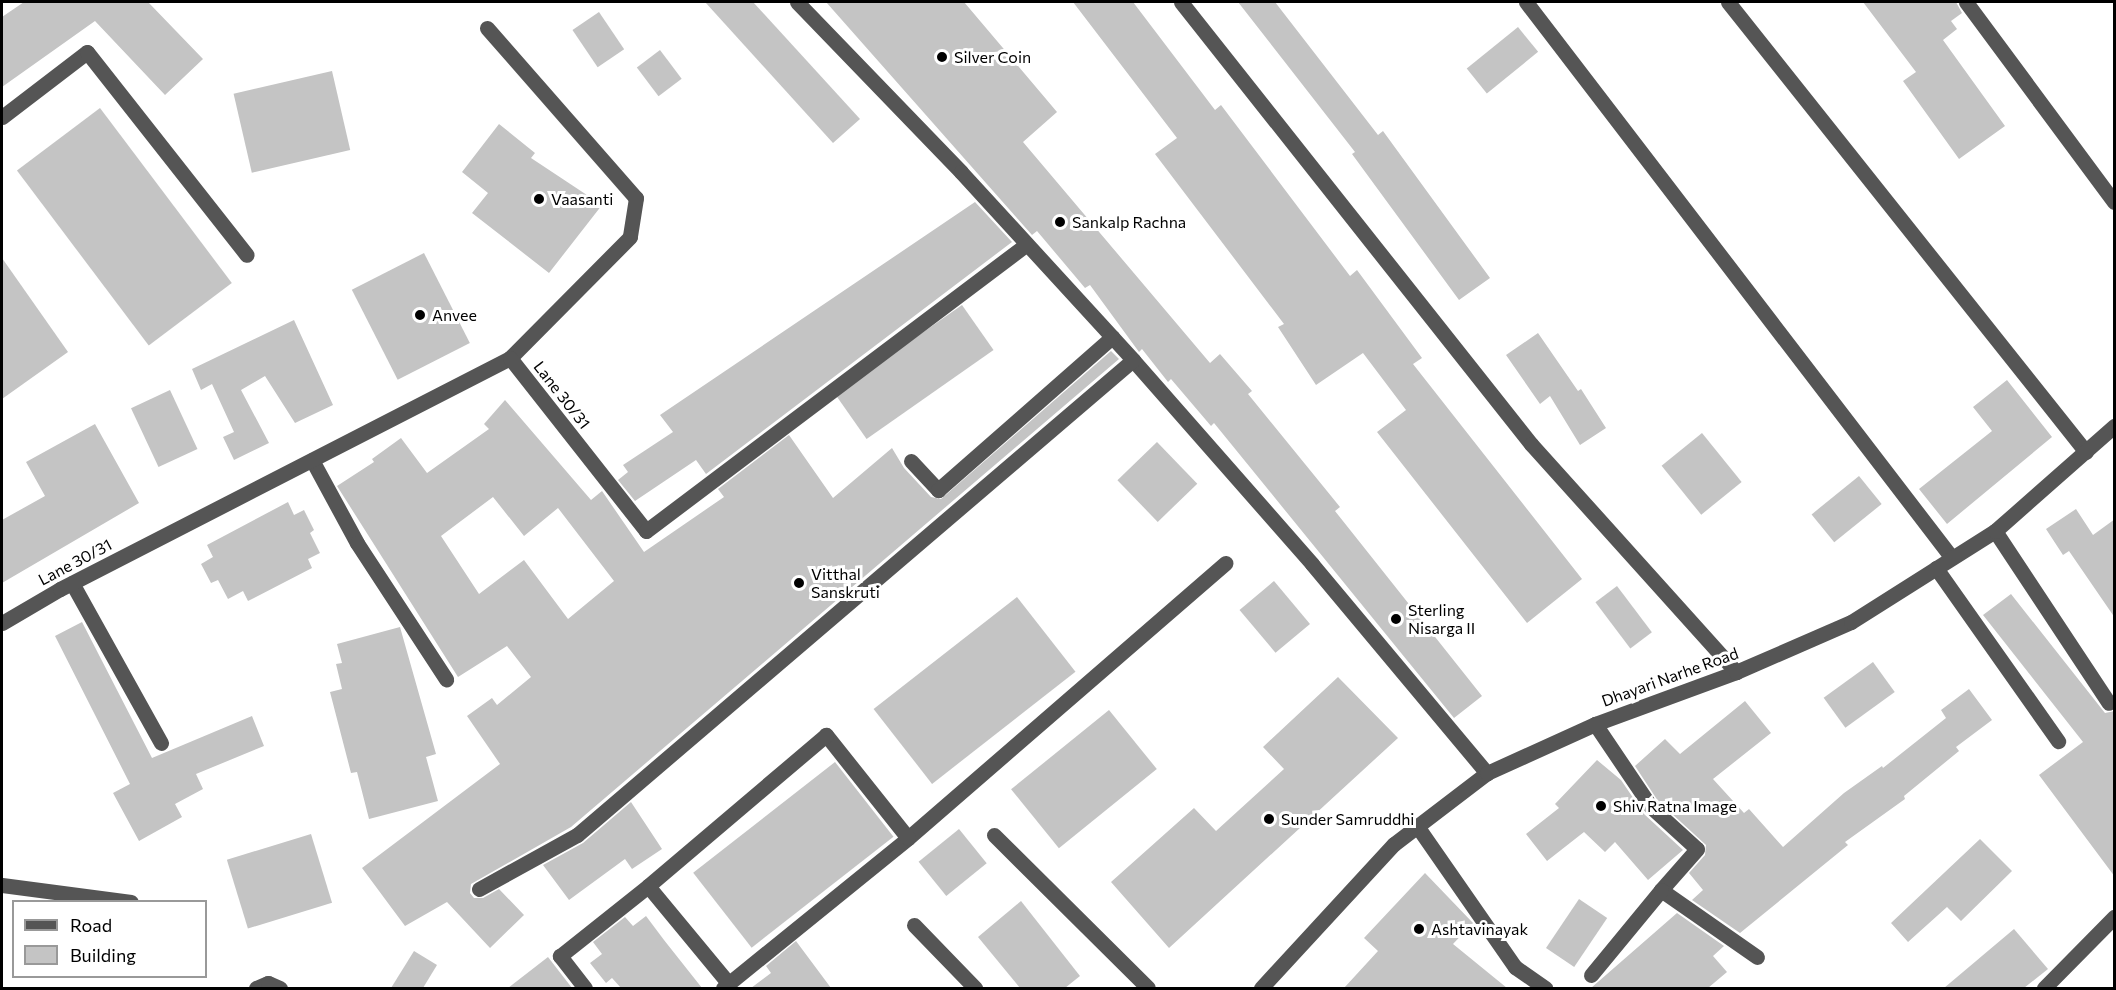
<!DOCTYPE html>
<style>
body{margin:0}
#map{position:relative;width:2116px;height:990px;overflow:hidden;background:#fff;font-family:Commissioner,sans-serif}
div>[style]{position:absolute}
.building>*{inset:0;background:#c4c4c4;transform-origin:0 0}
.minor>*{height:15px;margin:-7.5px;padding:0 7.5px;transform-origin:7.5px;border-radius:7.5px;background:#555}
.dots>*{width:16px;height:16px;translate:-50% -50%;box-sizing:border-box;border:3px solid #fff;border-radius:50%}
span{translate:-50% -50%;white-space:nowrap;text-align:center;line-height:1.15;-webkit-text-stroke:6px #fff;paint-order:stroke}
.poi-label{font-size:16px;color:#000}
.left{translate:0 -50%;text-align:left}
.street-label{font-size:16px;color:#000}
.frame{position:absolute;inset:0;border:3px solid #000;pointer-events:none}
.legend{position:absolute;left:12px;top:900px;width:195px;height:78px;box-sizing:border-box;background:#fff;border:2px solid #999;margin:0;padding:8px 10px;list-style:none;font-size:18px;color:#000}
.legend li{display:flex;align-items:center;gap:12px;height:30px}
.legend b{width:30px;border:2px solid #999}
</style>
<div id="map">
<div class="building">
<i style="clip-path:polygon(24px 2px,148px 2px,203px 59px,165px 95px,95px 21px,2px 87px,2px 17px)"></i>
<i style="clip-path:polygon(705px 2px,753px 2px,860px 119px,833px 143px)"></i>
<i style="clip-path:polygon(826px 2px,964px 2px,1057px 112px,1023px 142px,1210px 363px,1220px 354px,1252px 391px,1248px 394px,1340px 507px,1335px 511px,1482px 696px,1454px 718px,1214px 423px,1211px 426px,1171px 379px,1168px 382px,1142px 349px,1139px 352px,1090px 285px,1085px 288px,1037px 231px,1032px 235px)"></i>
<i style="clip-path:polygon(1073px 2px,1133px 2px,1215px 110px,1221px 105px,1350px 276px,1357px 270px,1422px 358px,1413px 364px,1582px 579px,1527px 623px,1377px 432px,1406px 410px,1363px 353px,1316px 385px,1278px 327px,1284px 324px,1155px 154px,1177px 138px)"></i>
<i style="clip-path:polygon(1238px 2px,1275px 2px,1378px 135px,1383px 131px,1490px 278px,1459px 300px,1352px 154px,1355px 152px)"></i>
<i style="clip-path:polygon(1863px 2px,1956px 2px,1962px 13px,1951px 21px,1957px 29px,1943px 40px,2005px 126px,1959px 159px,1903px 81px,1916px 72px)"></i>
<i style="left:599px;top:12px;width:45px;height:32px;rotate:56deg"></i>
<i style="left:1518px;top:27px;width:32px;height:66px;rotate:51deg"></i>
<i style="left:660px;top:50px;width:36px;height:29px;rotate:53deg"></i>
<i style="left:332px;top:71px;width:81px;height:101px;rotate:77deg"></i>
<i style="left:100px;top:108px;width:219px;height:104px;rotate:53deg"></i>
<i style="clip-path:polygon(499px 124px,535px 153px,531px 158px,602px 205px,549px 273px,472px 213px,488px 193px,462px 172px)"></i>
<i style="clip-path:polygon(975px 202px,1012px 242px,706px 474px,696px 460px,635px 501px,618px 480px,628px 472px,623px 465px,673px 432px,660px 415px)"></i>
<i style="left:424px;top:253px;width:101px;height:81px;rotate:63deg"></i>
<i style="clip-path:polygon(2px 258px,68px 352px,2px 399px)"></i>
<i style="left:962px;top:305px;width:55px;height:155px;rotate:55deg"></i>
<i style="clip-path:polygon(294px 320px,333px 405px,295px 423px,265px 376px,241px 390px,269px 443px,234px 460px,223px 437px,234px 432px,212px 384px,201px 390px,192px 369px)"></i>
<i style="clip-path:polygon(1538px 333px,1578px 391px,1581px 389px,1606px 428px,1580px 445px,1550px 396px,1540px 404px,1506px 355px)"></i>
<i style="clip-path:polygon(evenodd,1111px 351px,1119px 359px,571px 827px,471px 884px,470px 893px,474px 898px,483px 898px,499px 889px,524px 915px,490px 948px,447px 902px,405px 926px,362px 868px,500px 764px,467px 716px,492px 698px,497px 705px,531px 677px,507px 646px,458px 677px,337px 486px,374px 462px,372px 459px,401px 438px,427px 473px,489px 429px,484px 424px,505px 400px,591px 500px,602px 491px,644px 552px,724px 497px,718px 489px,789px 435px,833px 498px,892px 448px,904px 468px,931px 497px,941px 499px,1111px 351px,493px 497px,524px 536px,558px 508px,614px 581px,568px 619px,524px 560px,479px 594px,441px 536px,493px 497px)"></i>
<i style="clip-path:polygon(2007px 380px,2052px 437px,1947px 524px,1919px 489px,1992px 431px,1973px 407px)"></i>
<i style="left:170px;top:390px;width:65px;height:43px;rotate:65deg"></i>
<i style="clip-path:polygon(95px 424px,139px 503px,2px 583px,2px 520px,45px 496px,26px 462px)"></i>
<i style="left:1702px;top:433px;width:63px;height:52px;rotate:51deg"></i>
<i style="left:1157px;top:442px;width:58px;height:55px;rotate:46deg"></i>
<i style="left:1859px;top:476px;width:36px;height:61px;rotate:51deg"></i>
<i style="clip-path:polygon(288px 502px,294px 515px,304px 510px,314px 530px,310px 533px,320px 553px,308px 559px,312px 568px,248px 601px,243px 591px,228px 599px,218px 580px,211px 583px,201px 564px,213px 557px,207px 545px)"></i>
<i style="clip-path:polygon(2076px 509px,2093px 535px,2115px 519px,2115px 618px,2069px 551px,2063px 555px,2046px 529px)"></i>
<i style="left:1274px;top:581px;width:56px;height:45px;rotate:50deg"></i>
<i style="left:1617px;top:586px;width:58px;height:27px;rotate:53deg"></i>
<i style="clip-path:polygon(2011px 594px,2101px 708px,2105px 713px,2115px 711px,2115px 877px,2039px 775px,2083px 742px,1983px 615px)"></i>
<i style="left:1017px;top:597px;width:95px;height:182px;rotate:52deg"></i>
<i style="clip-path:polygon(82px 622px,152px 758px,252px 716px,264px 746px,196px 774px,203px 789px,175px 804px,182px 817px,139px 841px,113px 793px,130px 784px,55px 636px)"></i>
<i style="clip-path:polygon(400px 627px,436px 754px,426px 757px,438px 801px,369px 819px,357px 772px,351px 773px,330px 692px,342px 689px,336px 664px,342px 663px,337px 644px)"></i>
<i style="left:1873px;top:662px;width:37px;height:61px;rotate:54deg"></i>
<i style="clip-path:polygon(1338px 677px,1398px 738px,1169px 948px,1111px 882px,1194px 808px,1216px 831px,1284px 769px,1263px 747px)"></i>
<i style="clip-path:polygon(1969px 689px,1992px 720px,1956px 747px,1959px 751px,1904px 796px,1905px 799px,1845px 842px,1848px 845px,1740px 933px,1692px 900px,1703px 890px,1689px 873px,1705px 855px,1706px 845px,1658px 801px,1635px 766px,1665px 739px,1680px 754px,1745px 701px,1771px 733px,1713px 779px,1744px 813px,1749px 809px,1783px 847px,1844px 793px,1882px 766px,1883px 768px,1946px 718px,1941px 710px)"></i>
<i style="left:1109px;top:710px;width:76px;height:126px;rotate:51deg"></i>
<i style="clip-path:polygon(1597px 760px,1621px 780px,1644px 814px,1683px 850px,1648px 880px,1615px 842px,1605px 852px,1584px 832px,1547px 861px,1526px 834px,1559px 808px,1555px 804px)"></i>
<i style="left:835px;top:762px;width:95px;height:180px;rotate:52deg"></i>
<i style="clip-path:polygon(631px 802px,662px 849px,632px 869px,625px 859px,569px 900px,543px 865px,583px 843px)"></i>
<i style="left:959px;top:829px;width:44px;height:52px;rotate:51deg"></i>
<i style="left:311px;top:834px;width:72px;height:88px;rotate:73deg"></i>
<i style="clip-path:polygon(1980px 839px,2012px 871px,1961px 921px,1947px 907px,1908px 942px,1891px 923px)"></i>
<i style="clip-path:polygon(1425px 873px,1473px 923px,1453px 944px,1507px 988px,1344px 988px,1378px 951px,1364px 938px)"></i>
<i style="left:1579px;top:899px;width:34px;height:59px;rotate:34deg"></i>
<i style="clip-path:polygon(1021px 901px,1080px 976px,1065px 988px,1020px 988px,978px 937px)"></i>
<i style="clip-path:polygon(1677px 913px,1724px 946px,1713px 956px,1727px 972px,1708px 988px,1591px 988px)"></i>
<i style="clip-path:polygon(646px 916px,664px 940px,702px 988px,621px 988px,612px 978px,606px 983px,590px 963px,602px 954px,593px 942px,625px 917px,633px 926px)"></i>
<i style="clip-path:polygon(2014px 929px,2048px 969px,2024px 988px,1944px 988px)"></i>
<i style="clip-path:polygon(796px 941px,831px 988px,751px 988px,771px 973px,766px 966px)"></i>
<i style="clip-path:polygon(414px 951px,437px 965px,423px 988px,391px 988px)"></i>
<i style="clip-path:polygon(548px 957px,572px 988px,508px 988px)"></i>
</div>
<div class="minor">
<i style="left:797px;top:2px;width:236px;rotate:46deg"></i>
<i style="left:961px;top:172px;width:255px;rotate:47.5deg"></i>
<i style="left:1133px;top:360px;width:271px;rotate:48.7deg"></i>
<i style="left:1312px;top:564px;width:273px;rotate:50.1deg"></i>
<i style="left:1181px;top:2px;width:564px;rotate:51.63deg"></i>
<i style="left:1531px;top:444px;width:307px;rotate:48deg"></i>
<i style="left:1526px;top:2px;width:700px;rotate:52.54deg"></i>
<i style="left:1728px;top:2px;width:575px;rotate:51.5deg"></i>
<i style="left:1966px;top:2px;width:249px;rotate:53.5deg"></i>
<i style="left:487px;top:28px;width:226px;rotate:48.8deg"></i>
<i style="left:636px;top:198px;width:39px;rotate:99deg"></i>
<i style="left:630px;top:237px;width:170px;rotate:134.8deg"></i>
<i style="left:2px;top:117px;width:107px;rotate:-37.4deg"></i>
<i style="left:87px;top:52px;width:258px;rotate:51.8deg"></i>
<i style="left:312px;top:460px;width:94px;rotate:61.5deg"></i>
<i style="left:357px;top:543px;width:163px;rotate:56.8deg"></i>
<i style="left:911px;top:461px;width:40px;rotate:47deg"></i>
<i style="left:938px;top:490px;width:232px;rotate:-41.3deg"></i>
<i style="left:1995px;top:531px;width:206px;rotate:56.5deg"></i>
<i style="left:1936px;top:568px;width:212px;rotate:54.8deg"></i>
<i style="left:72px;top:583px;width:183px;rotate:60.9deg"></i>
<i style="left:2px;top:623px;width:67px;rotate:-30.4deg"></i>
<i style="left:60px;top:589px;width:506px;rotate:-27.17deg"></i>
<i style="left:510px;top:358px;width:220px;rotate:51.8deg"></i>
<i style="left:646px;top:531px;width:475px;rotate:-37deg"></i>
<i style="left:1595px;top:724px;width:100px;rotate:56deg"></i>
<i style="left:1651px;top:807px;width:62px;rotate:42.4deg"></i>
<i style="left:1697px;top:849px;width:55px;rotate:131.3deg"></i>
<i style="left:1661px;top:890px;width:117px;rotate:34.9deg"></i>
<i style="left:1417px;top:826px;width:172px;rotate:55.2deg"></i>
<i style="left:1515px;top:967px;width:37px;rotate:35deg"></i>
<i style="left:994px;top:835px;width:217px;rotate:44.8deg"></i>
<i style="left:908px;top:838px;width:420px;rotate:-40.9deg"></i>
<i style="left:2px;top:885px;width:130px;rotate:7.5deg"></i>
<i style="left:479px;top:889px;width:112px;rotate:-28.9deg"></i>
<i style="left:577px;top:835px;width:731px;rotate:-40.51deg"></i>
<i style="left:914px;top:925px;width:88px;rotate:45.9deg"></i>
<i style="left:1591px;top:975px;width:110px;rotate:-50.5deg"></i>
<i style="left:256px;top:988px;width:13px;rotate:-23deg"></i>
<i style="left:268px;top:983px;width:13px;rotate:23deg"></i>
<i style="left:585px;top:988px;width:41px;rotate:-128deg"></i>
<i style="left:560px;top:956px;width:112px;rotate:-38.5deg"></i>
<i style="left:723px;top:988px;width:238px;rotate:-39deg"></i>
<i style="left:908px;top:838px;width:132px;rotate:-128.5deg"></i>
<i style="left:826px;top:735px;width:233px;rotate:139.7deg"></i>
<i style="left:648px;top:886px;width:127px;rotate:50.4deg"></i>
<i style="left:1261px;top:988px;width:196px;rotate:-47.3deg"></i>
<i style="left:1394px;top:844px;width:117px;rotate:-37.4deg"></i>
<i style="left:1487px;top:773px;width:119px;rotate:-24.4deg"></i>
<i style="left:1595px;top:724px;width:150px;rotate:-20.2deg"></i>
<i style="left:1736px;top:672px;width:125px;rotate:-23.5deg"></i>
<i style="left:1851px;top:622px;width:170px;rotate:-32.3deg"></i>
<i style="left:1995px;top:531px;width:159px;rotate:-41.4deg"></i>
<i style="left:2044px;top:988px;width:100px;rotate:-45.4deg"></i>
</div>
<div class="dots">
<i style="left:942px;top:57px;background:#000"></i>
<i style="left:539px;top:199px;background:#000"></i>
<i style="left:1060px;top:222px;background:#000"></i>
<i style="left:420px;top:315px;background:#000"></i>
<i style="left:799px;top:583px;background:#000"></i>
<i style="left:1396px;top:619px;background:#000"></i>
<i style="left:1601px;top:806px;background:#000"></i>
<i style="left:1269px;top:819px;background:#000"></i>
<i style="left:1419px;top:929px;background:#000"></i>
</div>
<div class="poi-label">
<span class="left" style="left:954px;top:57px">Silver Coin</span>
<span class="left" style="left:551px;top:199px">Vaasanti</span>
<span class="left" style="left:1072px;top:222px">Sankalp Rachna</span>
<span class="left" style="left:432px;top:315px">Anvee</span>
<span class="left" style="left:811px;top:583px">Vitthal<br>Sanskruti</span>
<span class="left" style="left:1408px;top:619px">Sterling<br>Nisarga II</span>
<span class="left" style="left:1613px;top:806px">Shiv Ratna Image</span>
<span class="left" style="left:1281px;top:819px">Sunder Samruddhi</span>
<span class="left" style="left:1431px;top:929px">Ashtavinayak</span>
</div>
<div class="street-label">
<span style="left:562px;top:395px;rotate:52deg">Lane 30/31</span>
<span style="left:75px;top:562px;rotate:-28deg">Lane 30/31</span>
<span style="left:1670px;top:677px;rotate:-20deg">Dhayari Narhe Road</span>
</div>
<div class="frame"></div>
<ul class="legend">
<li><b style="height:8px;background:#555"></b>Road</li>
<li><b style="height:16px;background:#c4c4c4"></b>Building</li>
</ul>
</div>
